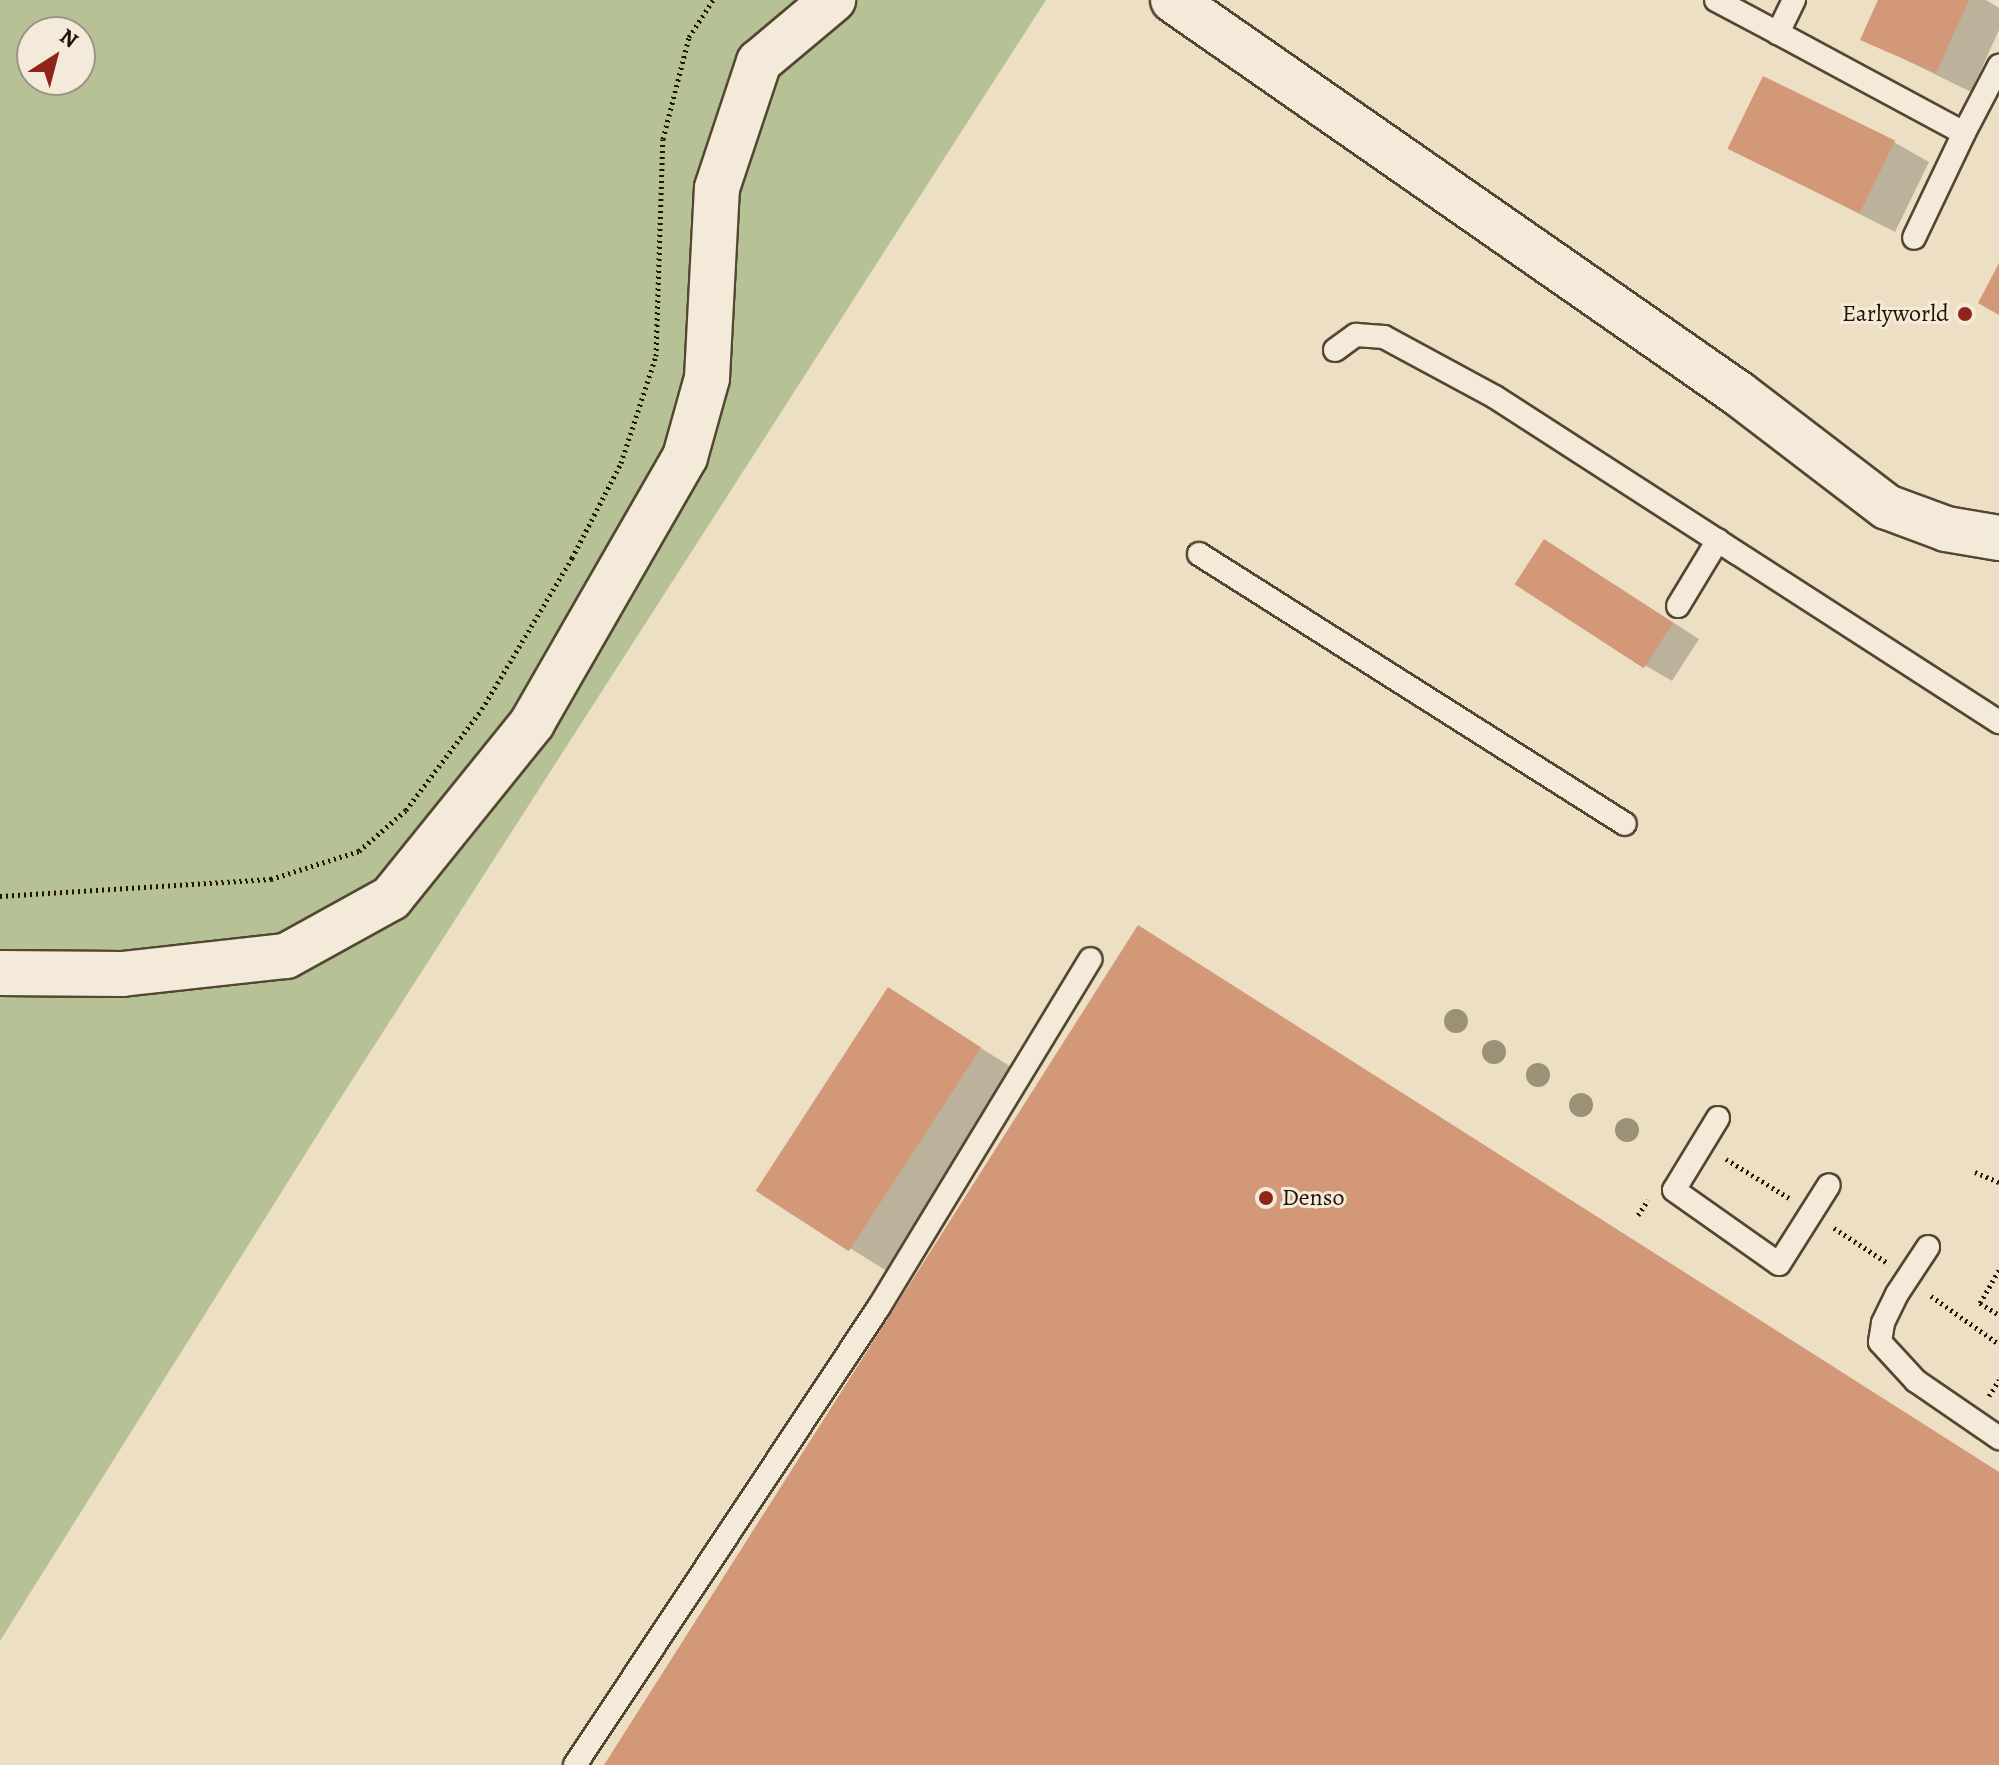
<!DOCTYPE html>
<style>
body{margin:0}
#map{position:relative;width:1999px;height:1765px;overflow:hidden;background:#ecdfc4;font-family:Alegreya,serif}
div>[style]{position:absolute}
.green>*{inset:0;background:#b6c296}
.shadow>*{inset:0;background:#0003;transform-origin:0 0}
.building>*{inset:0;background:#d29878;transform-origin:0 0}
.path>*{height:5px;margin-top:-2.5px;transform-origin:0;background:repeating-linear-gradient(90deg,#221402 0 2px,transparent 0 6px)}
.roads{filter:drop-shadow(2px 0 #544732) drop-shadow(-2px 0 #544732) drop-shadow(0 2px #544732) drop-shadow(0 -2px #544732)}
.service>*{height:22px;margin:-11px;padding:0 11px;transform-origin:11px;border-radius:11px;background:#f3ead9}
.minor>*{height:44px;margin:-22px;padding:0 22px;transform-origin:22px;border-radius:22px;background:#f3ead9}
.trees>*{width:24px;height:24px;margin:-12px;border-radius:50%;background:#9a9176}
.dots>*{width:22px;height:22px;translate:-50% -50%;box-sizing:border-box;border:4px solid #f3ead9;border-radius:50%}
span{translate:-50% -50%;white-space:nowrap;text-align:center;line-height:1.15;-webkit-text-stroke:6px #f3ead9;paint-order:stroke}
.poi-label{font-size:24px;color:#221402}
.right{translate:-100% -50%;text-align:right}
.left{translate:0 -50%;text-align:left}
.north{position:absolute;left:16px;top:16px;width:80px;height:80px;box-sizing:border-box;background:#f3ead9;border:2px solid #9f9483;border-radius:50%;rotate:36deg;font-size:22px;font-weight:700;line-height:32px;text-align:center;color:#221402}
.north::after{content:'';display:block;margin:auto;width:28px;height:36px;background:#8f2418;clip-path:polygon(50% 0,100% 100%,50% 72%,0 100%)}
</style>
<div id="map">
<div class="green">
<i style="clip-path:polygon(evenodd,0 0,1046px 0,338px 1102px,0 1641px,0 0,32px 32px,80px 32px,80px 80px,32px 80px,32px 32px)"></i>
</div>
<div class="shadow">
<i style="clip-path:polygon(1880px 0,1986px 0,1999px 8px,1999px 30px,1971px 92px,1863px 39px)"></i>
<i style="clip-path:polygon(1894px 142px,1929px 162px,1895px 232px,1730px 148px)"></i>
<i style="clip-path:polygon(1571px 557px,1699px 639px,1672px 681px,1646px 666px)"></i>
<i style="left:888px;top:990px;width:150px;height:239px;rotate:32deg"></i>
</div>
<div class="building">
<i style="clip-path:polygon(1878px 0,1969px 0,1936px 73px,1860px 40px)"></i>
<i style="left:1763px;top:76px;width:147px;height:81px;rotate:26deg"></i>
<i style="clip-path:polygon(1999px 263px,1999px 315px,1978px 303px)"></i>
<i style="left:1544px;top:539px;width:154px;height:54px;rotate:33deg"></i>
<i style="clip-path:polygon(1138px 925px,1999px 1472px,1999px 1765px,604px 1765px)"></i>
<i style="left:888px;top:987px;width:111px;height:243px;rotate:33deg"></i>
</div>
<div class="path">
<i style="left:0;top:896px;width:272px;rotate:-3.6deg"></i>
<i style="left:271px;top:879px;width:92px;rotate:-17.7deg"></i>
<i style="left:359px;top:851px;width:62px;rotate:-41.1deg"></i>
<i style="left:406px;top:810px;width:126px;rotate:-53deg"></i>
<i style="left:482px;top:709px;width:176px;rotate:-59.2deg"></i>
<i style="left:572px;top:558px;width:107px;rotate:-62.7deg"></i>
<i style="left:621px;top:463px;width:113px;rotate:-71.9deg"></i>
<i style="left:656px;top:356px;width:217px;rotate:-88.2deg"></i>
<i style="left:663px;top:139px;width:105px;rotate:-75.7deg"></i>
<i style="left:689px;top:37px;width:44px;rotate:-57deg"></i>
<i style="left:1726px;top:1159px;width:74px;rotate:31.8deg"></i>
<i style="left:1975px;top:1172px;width:26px;rotate:23deg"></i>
<i style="left:1638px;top:1215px;width:18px;rotate:-56deg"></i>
<i style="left:1834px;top:1228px;width:62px;rotate:33.2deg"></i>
<i style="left:1999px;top:1270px;width:38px;rotate:120deg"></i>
<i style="left:1980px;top:1303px;width:22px;rotate:32deg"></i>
<i style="left:1931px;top:1296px;width:83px;rotate:35.2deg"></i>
<i style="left:1989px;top:1396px;width:19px;rotate:-58deg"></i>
</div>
<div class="roads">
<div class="service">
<i style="left:1716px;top:0;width:70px;rotate:28deg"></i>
<i style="left:1794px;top:0;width:37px;rotate:116deg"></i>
<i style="left:1778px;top:33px;width:211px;rotate:28.3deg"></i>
<i style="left:1964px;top:133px;width:116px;rotate:115.5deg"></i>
<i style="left:1964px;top:133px;width:76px;rotate:-62.4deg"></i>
<i style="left:1335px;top:350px;width:26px;rotate:-36deg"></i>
<i style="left:1356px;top:335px;width:28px;rotate:4deg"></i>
<i style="left:1384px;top:337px;width:126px;rotate:28.4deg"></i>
<i style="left:1495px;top:397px;width:600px;rotate:32.82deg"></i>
<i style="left:1199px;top:554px;width:504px;rotate:32.37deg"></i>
<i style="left:1678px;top:606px;width:77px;rotate:-58.8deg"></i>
<i style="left:1718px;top:1118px;width:84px;rotate:121.4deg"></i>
<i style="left:1674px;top:1190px;width:128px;rotate:35.2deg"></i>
<i style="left:1779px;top:1264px;width:93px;rotate:-57.7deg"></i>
<i style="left:1928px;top:1247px;width:56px;rotate:123.4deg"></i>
<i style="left:1897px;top:1294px;width:32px;rotate:116deg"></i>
<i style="left:1883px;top:1323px;width:19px;rotate:99deg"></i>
<i style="left:1880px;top:1342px;width:53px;rotate:47.3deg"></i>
<i style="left:1916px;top:1381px;width:101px;rotate:34.5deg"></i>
<i style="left:575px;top:1765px;width:550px;rotate:-56.43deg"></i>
<i style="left:879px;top:1307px;width:407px;rotate:-58.7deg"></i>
</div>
<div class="minor">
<i style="left:1173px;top:0;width:690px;rotate:34.84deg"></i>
<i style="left:1739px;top:394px;width:186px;rotate:37.4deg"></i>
<i style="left:1887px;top:507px;width:63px;rotate:20.4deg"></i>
<i style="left:1946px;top:529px;width:54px;rotate:9.6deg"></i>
<i style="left:0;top:973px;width:122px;rotate:0.5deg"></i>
<i style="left:122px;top:974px;width:165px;rotate:-6.3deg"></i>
<i style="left:286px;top:956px;width:120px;rotate:-28.9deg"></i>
<i style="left:391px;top:898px;width:225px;rotate:-51.1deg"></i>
<i style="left:532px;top:723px;width:307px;rotate:-60.1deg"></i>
<i style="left:685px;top:457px;width:82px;rotate:-74.4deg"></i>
<i style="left:707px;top:378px;width:190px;rotate:-87deg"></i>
<i style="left:717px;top:188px;width:133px;rotate:-71.6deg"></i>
<i style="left:759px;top:62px;width:97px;rotate:-40deg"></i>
</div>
</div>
<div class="trees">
<i style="left:1456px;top:1021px"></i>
<i style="left:1494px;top:1052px"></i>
<i style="left:1538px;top:1075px"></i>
<i style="left:1581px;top:1105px"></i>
<i style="left:1627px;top:1130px"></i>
</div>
<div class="dots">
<i style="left:1965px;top:314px;background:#8f2418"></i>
<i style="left:1266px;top:1198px;background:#8f2418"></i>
</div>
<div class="poi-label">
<span class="right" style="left:1949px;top:314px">Earlyworld</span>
<span class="left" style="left:1282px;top:1198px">Denso</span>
</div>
<div class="north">N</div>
</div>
